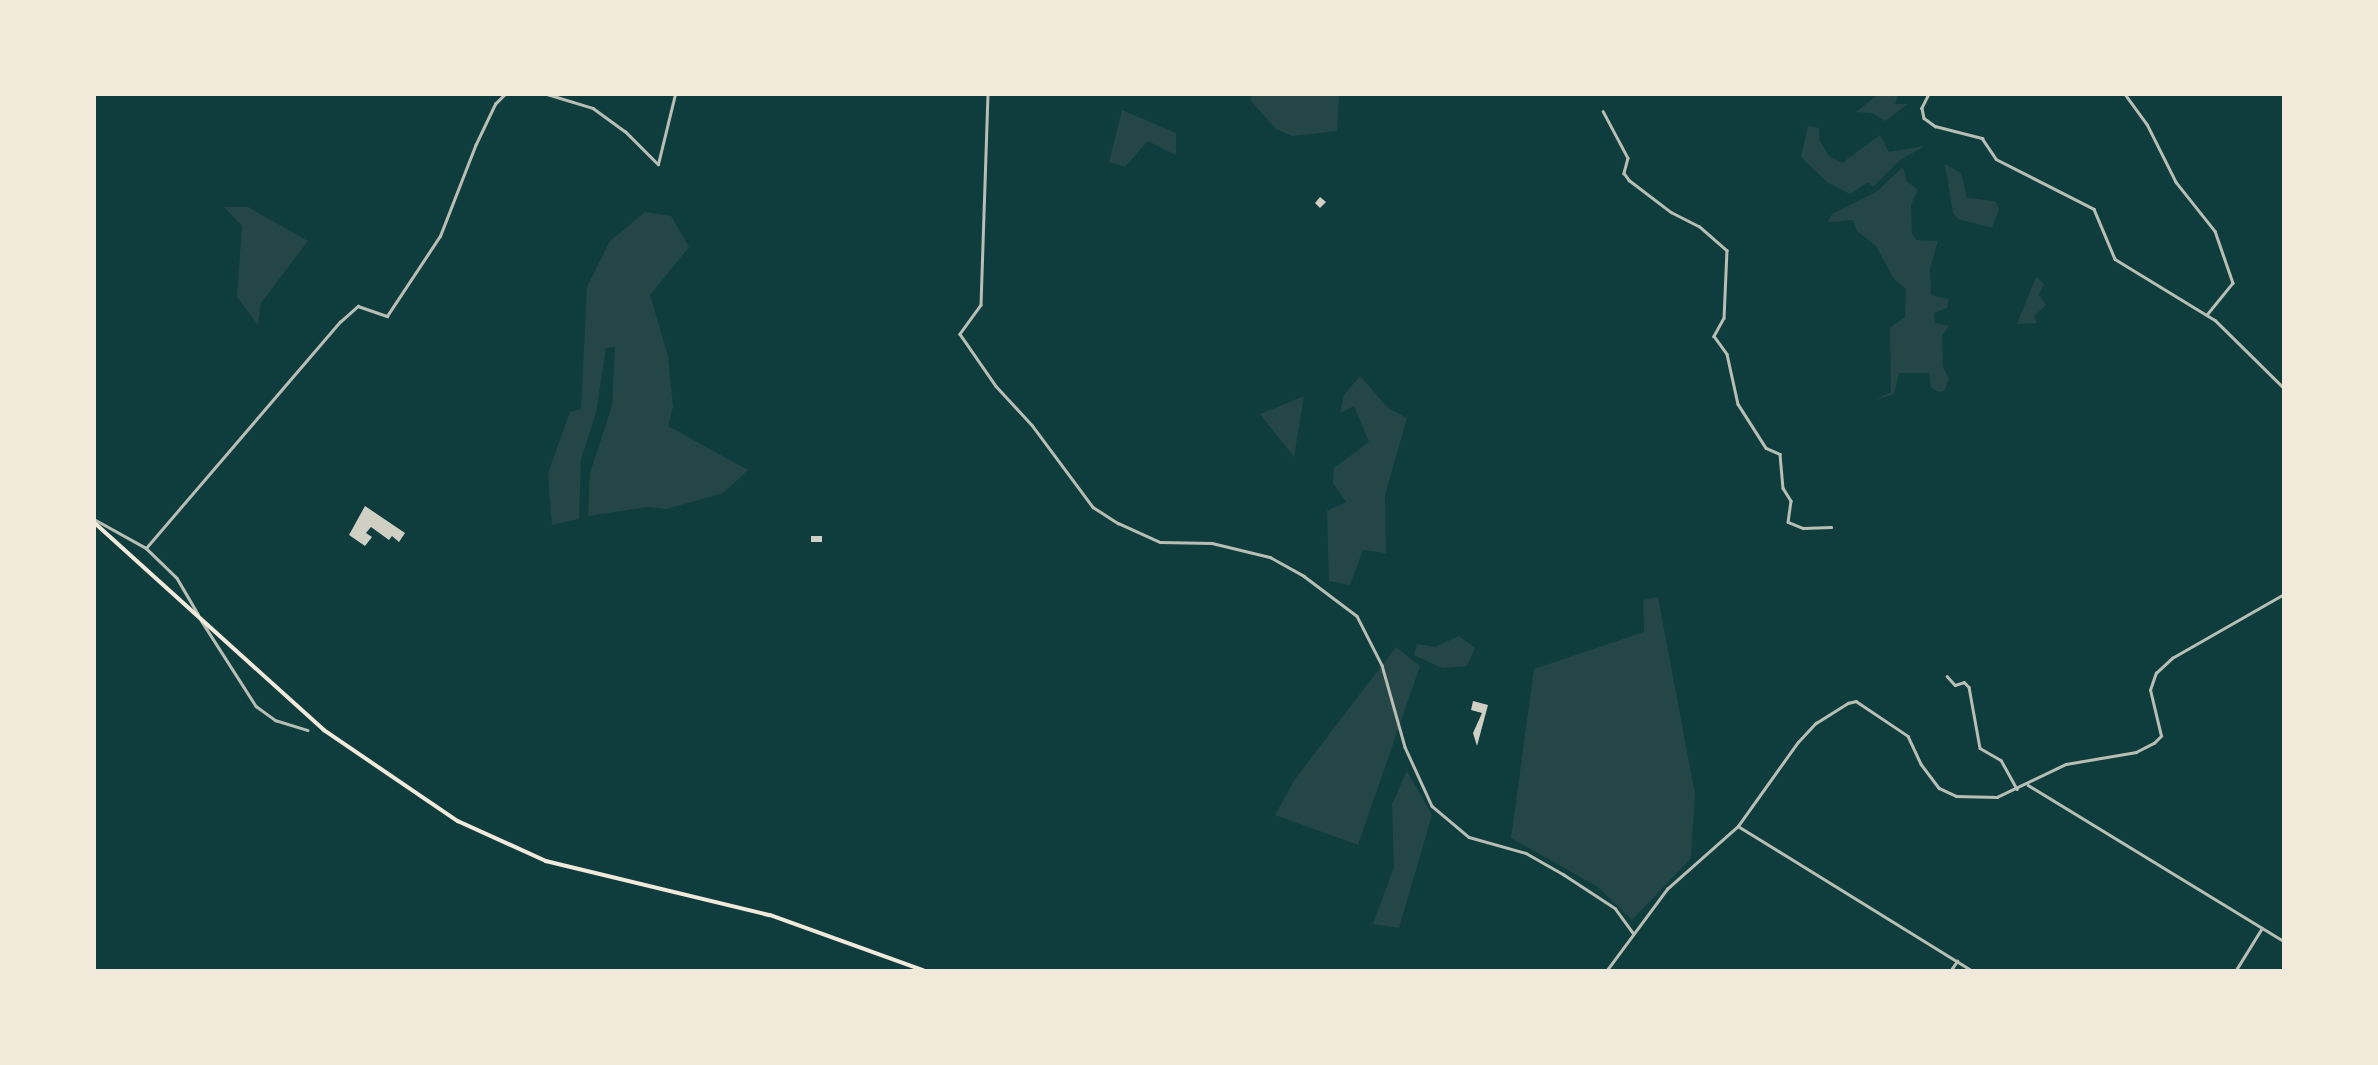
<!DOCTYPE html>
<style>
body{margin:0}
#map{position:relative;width:2378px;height:1065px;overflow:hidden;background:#0f3d3e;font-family:Poppins,sans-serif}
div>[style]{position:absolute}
.green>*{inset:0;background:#244646}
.building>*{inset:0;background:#cfcfc3;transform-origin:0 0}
.minor>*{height:2.5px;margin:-1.25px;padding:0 1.25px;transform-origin:1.25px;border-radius:1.25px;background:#b8beb3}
.secondary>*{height:3.5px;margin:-1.75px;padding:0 1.75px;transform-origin:1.75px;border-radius:1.75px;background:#f1e9da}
span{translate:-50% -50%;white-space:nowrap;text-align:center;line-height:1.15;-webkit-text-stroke:5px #f1e9da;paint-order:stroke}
.frame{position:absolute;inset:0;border:96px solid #f1e9da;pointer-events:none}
</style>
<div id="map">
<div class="green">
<i style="clip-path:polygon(1252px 95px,1339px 95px,1337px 131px,1292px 136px,1276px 129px,1250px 100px)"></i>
<i style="clip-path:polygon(1877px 95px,1898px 95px,1895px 104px,1908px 104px,1885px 121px,1872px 113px,1856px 112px)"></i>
<i style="clip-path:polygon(1122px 110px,1176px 133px,1176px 155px,1148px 141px,1125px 167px,1109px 162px)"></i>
<i style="clip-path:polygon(1808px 126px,1819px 128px,1819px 139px,1829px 156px,1842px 163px,1880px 135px,1889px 152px,1925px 146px,1900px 160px,1873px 187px,1868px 182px,1850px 194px,1828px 183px,1801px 157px)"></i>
<i style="clip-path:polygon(1945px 164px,1961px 173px,1967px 198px,1995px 201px,1999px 209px,1992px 228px,1958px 219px,1953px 213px)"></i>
<i style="clip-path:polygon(1903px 167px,1907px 181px,1918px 190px,1911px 205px,1912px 233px,1916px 240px,1938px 241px,1930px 269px,1931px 295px,1949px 299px,1947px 308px,1934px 313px,1935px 323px,1949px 326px,1942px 335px,1943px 367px,1949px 379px,1944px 391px,1938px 392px,1931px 387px,1929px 373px,1899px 373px,1894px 394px,1875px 400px,1891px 392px,1890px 328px,1905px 317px,1906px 289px,1894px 279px,1876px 246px,1857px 231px,1853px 220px,1828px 222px,1832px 214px,1876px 192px)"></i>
<i style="clip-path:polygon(224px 207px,248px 207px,308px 241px,261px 303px,258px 325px,237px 297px,242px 226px)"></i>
<i style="clip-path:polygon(645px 212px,671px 216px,689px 247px,650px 295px,668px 356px,673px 407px,668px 426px,748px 470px,723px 493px,667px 509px,647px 507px,588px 516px,590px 473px,612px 406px,615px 347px,606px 348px,596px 413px,581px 459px,579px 519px,552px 525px,548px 473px,570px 412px,581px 409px,587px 287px,610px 241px)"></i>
<i style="clip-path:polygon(2036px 277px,2044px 284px,2039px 295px,2046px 305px,2034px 316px,2037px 323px,2017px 324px)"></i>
<i style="clip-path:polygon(1360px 376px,1388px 408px,1407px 418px,1385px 495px,1386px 553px,1363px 550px,1350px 585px,1329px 581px,1327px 511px,1346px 502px,1333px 483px,1334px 468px,1369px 442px,1354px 406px,1340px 413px,1344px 395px)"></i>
<i style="clip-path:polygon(1304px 396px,1294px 457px,1260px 414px)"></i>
<i style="clip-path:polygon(1658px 597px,1695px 794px,1691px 858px,1632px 920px,1598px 887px,1511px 838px,1534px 669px,1644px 632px,1643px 600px)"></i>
<i style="clip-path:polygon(1459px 636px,1475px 648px,1467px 666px,1442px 668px,1414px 655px,1417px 644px,1435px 647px)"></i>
<i style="clip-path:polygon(1396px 647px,1420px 666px,1358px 845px,1275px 815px,1295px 779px)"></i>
<i style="clip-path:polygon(1407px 771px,1432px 815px,1399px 928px,1373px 924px,1394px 867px,1392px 804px)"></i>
</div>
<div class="building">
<i style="clip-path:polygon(1320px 197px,1326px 202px,1320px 208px,1315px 203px)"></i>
<i style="clip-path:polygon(365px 506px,405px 533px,399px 542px,392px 536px,389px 540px,371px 527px,366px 533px,372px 537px,365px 546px,349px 535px)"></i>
<i style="left:811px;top:536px;width:11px;height:6px"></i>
<i style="clip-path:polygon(1473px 701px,1488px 705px,1477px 746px,1473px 733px,1482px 713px,1471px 710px)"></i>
</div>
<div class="minor">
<i style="left:547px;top:94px;width:48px;rotate:16.9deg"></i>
<i style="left:593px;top:108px;width:39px;rotate:36deg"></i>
<i style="left:625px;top:131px;width:47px;rotate:45deg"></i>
<i style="left:658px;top:164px;width:72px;rotate:-76.3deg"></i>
<i style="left:988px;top:94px;width:211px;rotate:91.9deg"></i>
<i style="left:981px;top:305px;width:36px;rotate:126deg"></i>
<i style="left:960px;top:334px;width:63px;rotate:55.3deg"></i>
<i style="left:996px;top:386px;width:53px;rotate:47.3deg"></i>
<i style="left:1032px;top:425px;width:102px;rotate:53.4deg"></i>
<i style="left:1093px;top:507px;width:30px;rotate:33deg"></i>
<i style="left:1118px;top:523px;width:46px;rotate:24.3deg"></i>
<i style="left:1160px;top:542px;width:52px;rotate:1.1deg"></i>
<i style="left:1212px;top:543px;width:60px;rotate:13.6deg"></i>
<i style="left:1270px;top:557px;width:39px;rotate:29deg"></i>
<i style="left:1304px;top:576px;width:66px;rotate:37deg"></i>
<i style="left:1357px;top:616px;width:55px;rotate:63deg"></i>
<i style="left:1382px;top:665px;width:85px;rotate:74.3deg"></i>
<i style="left:1405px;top:747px;width:65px;rotate:65.4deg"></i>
<i style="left:1432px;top:806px;width:48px;rotate:40deg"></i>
<i style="left:1469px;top:837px;width:59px;rotate:15.7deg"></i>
<i style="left:1526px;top:853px;width:43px;rotate:29.6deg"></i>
<i style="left:1563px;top:874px;width:62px;rotate:33.2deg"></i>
<i style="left:1615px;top:908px;width:31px;rotate:54deg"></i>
<i style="left:1929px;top:94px;width:16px;rotate:117deg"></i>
<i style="left:1922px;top:108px;width:10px;rotate:79deg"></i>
<i style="left:1924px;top:118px;width:14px;rotate:36deg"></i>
<i style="left:1935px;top:126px;width:49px;rotate:14.3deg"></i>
<i style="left:1982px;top:138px;width:25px;rotate:56deg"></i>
<i style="left:1996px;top:159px;width:110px;rotate:27deg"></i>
<i style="left:2094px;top:209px;width:54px;rotate:67.2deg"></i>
<i style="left:2115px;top:259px;width:117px;rotate:31.4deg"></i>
<i style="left:2215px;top:320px;width:97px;rotate:44.6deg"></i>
<i style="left:2125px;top:94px;width:37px;rotate:54deg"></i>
<i style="left:2147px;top:124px;width:65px;rotate:63.4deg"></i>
<i style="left:2176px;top:182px;width:63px;rotate:51.5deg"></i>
<i style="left:2215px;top:231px;width:55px;rotate:70.9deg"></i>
<i style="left:2233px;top:283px;width:40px;rotate:129deg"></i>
<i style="left:1603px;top:111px;width:53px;rotate:62deg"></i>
<i style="left:1628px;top:158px;width:16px;rotate:105deg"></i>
<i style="left:1624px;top:173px;width:9px;rotate:54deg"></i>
<i style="left:1629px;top:180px;width:53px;rotate:37.3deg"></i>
<i style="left:1671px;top:212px;width:31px;rotate:27deg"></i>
<i style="left:1699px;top:226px;width:37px;rotate:41deg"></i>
<i style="left:1727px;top:250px;width:68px;rotate:92.5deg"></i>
<i style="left:1724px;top:318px;width:21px;rotate:119deg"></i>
<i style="left:1714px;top:336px;width:22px;rotate:54deg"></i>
<i style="left:1727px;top:354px;width:51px;rotate:77.6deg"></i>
<i style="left:1738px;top:404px;width:52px;rotate:57.5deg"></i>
<i style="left:1766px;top:448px;width:15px;rotate:23deg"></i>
<i style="left:1780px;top:454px;width:34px;rotate:85deg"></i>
<i style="left:1783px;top:488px;width:15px;rotate:58deg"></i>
<i style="left:1791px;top:501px;width:21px;rotate:98deg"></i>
<i style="left:1788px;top:522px;width:16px;rotate:22deg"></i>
<i style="left:1803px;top:528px;width:28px;rotate:-2deg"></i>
<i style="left:94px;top:519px;width:60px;rotate:29.1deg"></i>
<i style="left:146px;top:548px;width:43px;rotate:44.1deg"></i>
<i style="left:177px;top:578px;width:42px;rotate:59.7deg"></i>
<i style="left:146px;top:548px;width:298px;rotate:-49.4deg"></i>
<i style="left:340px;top:322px;width:24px;rotate:-42deg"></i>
<i style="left:358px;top:306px;width:31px;rotate:19deg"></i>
<i style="left:387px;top:316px;width:96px;rotate:-56.5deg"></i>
<i style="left:440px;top:236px;width:97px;rotate:-68.7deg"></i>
<i style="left:475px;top:146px;width:47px;rotate:-64.5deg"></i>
<i style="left:495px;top:104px;width:14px;rotate:-45deg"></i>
<i style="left:201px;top:620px;width:102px;rotate:57.4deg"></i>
<i style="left:256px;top:706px;width:24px;rotate:36deg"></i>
<i style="left:275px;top:720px;width:34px;rotate:17deg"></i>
<i style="left:1947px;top:676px;width:12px;rotate:48deg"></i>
<i style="left:1955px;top:685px;width:9px;rotate:-18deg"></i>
<i style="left:1964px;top:682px;width:7px;rotate:45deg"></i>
<i style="left:1969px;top:687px;width:62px;rotate:79.8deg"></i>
<i style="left:1980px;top:748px;width:24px;rotate:30deg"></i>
<i style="left:2001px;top:760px;width:33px;rotate:61deg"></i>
<i style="left:2028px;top:785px;width:300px;rotate:31.4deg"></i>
<i style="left:1738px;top:826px;width:274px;rotate:31.7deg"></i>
<i style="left:1607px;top:970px;width:101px;rotate:-53.5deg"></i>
<i style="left:1667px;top:889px;width:95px;rotate:-41.6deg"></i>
<i style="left:1738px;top:826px;width:103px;rotate:-54.5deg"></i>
<i style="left:1798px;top:742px;width:26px;rotate:-47deg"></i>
<i style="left:1816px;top:723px;width:38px;rotate:-32deg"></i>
<i style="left:1848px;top:703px;width:8px;rotate:-14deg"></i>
<i style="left:1856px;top:701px;width:63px;rotate:33.9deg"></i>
<i style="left:1908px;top:736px;width:31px;rotate:65deg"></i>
<i style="left:1921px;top:764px;width:30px;rotate:53deg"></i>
<i style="left:1939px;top:788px;width:19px;rotate:25deg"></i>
<i style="left:1956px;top:796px;width:41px;rotate:1.4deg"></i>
<i style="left:1997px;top:797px;width:76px;rotate:-25.6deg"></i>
<i style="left:2066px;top:764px;width:71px;rotate:-9.7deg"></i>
<i style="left:2136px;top:752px;width:20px;rotate:-27deg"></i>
<i style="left:2154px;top:743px;width:10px;rotate:-45deg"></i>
<i style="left:2161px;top:736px;width:47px;rotate:-103.4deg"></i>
<i style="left:2150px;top:690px;width:18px;rotate:-71deg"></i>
<i style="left:2156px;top:673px;width:22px;rotate:-43deg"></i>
<i style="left:2172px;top:658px;width:129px;rotate:-29.7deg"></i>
<i style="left:1951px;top:970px;width:11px;rotate:-56deg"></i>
<i style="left:2236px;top:970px;width:49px;rotate:-58.2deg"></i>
</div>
<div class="secondary">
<i style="left:94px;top:522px;width:310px;rotate:42.1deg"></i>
<i style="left:324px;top:730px;width:162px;rotate:34.2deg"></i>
<i style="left:458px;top:821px;width:97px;rotate:24.4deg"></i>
<i style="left:546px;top:861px;width:230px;rotate:13.6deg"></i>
<i style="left:770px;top:915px;width:163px;rotate:19.8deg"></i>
</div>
<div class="frame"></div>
</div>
